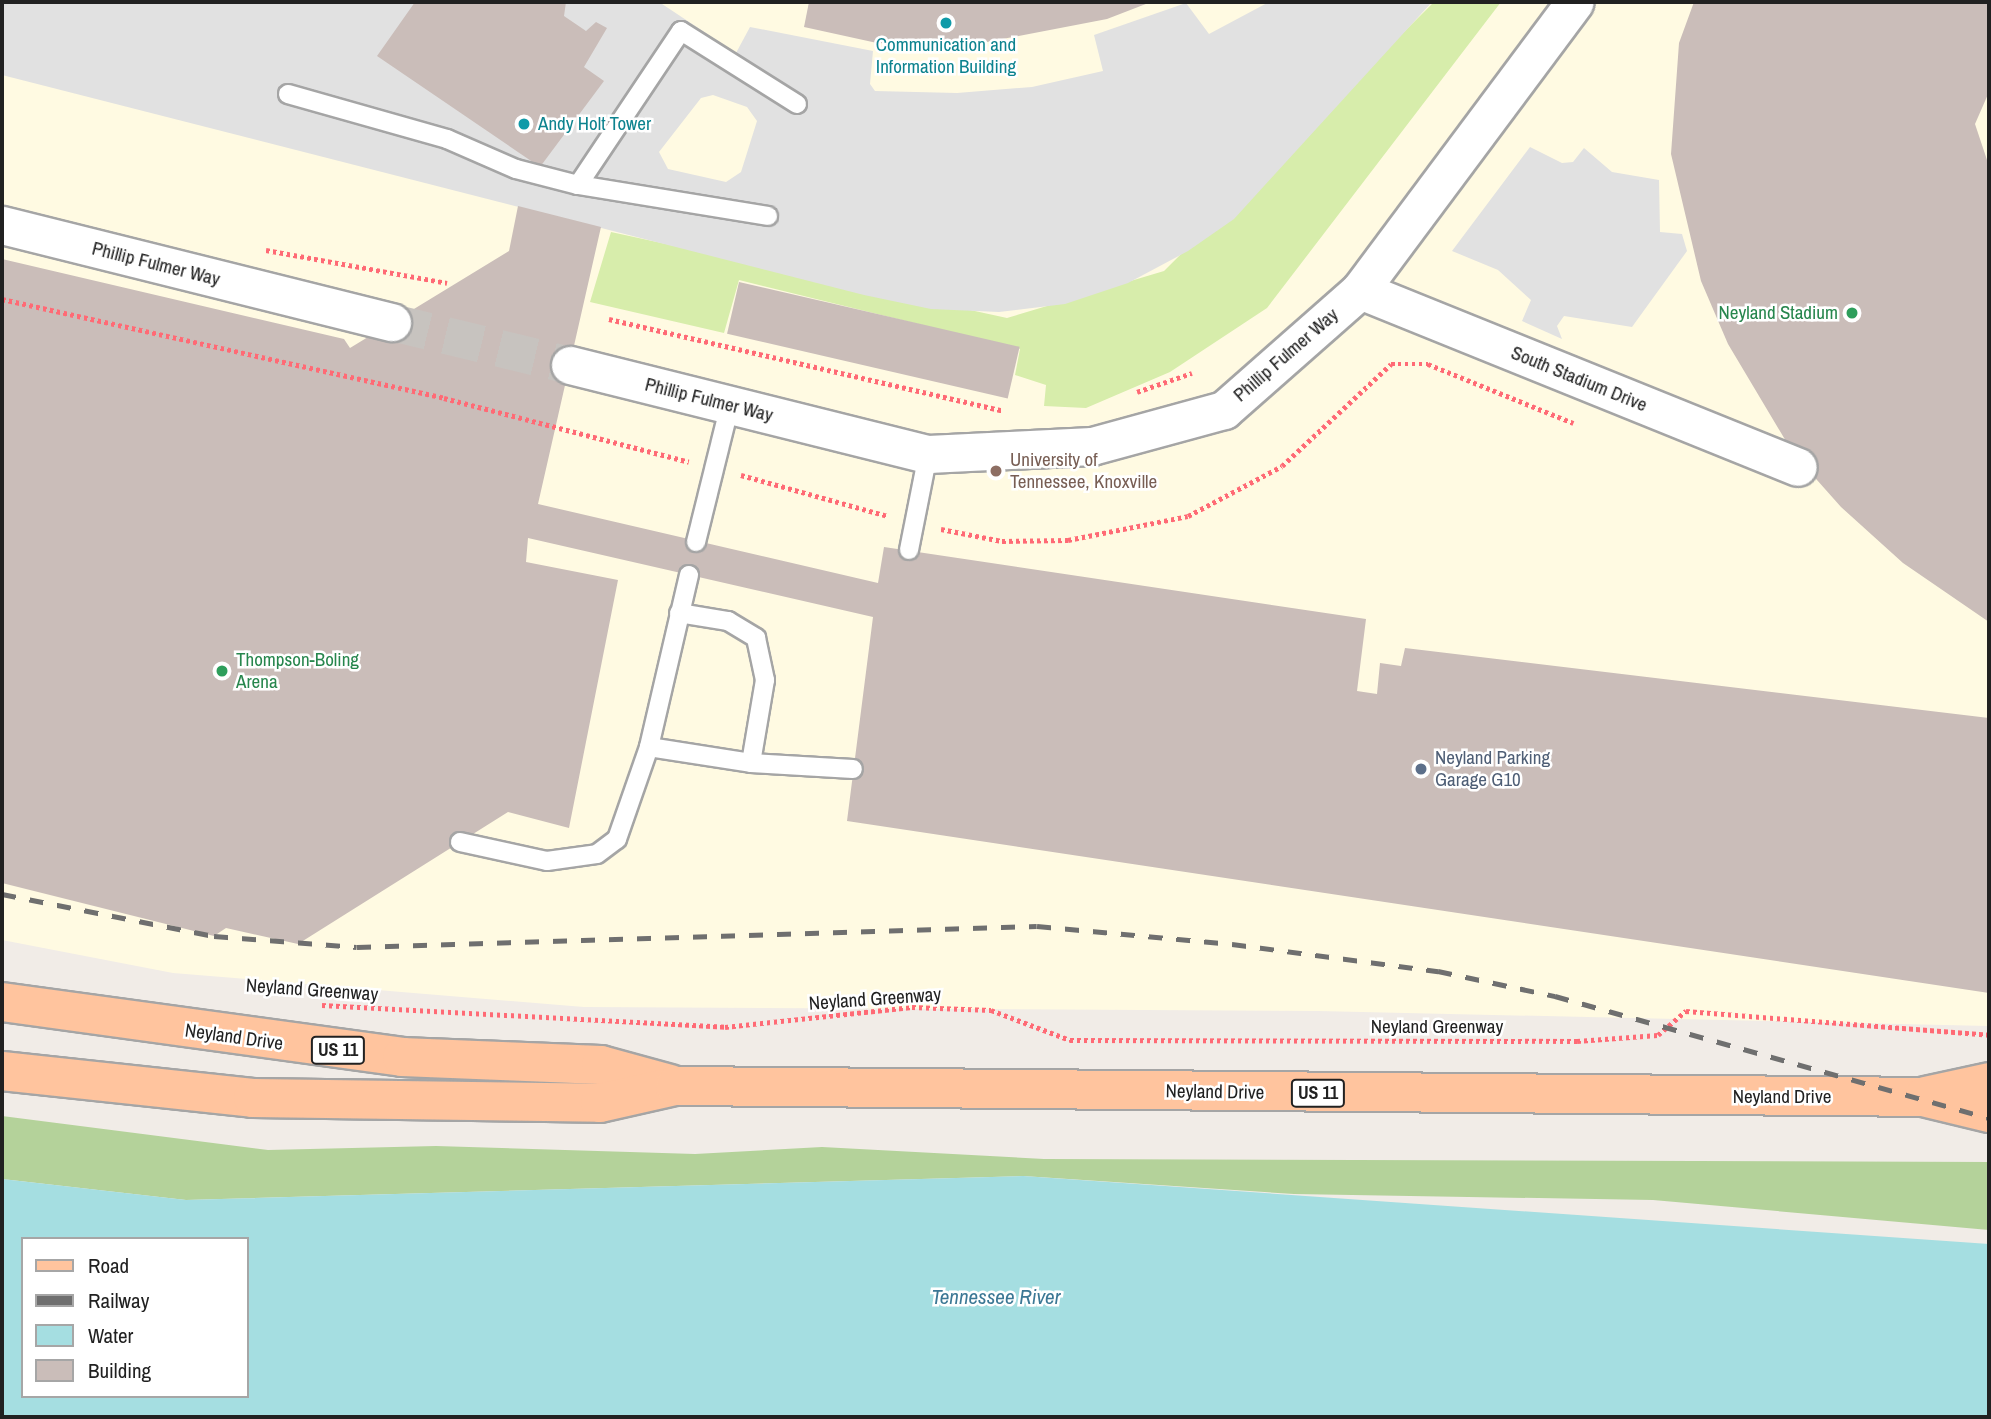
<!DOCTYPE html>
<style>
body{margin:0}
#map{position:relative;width:1991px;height:1419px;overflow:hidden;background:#f1ece7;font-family:"Archivo Narrow",sans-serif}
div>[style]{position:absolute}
.education>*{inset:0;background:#fffae2}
.grass>*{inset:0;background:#d7edab}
.forest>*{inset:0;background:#b4d29a}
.parking>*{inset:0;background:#e1e1e1}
.water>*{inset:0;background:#a5dee1}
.building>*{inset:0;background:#cabdb9;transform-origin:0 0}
.street-tunnel>*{height:37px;margin-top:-18.5px;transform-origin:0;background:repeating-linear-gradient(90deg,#c7c3bf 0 37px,transparent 0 55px)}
.path>*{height:4.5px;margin-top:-2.25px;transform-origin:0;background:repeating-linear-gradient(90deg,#ff6a75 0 3.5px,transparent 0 7px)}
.roads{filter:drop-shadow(2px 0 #a5a5a5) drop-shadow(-2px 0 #a5a5a5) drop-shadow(0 2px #a5a5a5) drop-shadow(0 -2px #a5a5a5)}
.lane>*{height:18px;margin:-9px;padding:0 9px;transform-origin:9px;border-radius:9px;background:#fff}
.street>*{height:37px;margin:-18.5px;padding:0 18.5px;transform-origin:18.5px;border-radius:18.5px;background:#fff}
.primary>*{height:38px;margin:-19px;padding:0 19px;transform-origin:19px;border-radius:19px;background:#ffc49e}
.rail>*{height:5px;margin-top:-2.5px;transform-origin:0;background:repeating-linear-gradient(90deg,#6f6f6f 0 14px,transparent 0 28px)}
.dots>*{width:19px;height:19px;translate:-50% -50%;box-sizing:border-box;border:4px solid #fff;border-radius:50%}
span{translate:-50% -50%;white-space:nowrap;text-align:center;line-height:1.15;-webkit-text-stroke:5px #fff;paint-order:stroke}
.shield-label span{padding:2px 5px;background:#fff;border:2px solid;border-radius:5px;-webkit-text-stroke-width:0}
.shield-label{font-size:18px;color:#212121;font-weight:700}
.culture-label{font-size:19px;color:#0d838f}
.left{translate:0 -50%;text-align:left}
.street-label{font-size:19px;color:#212121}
.leisure-label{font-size:19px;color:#27864d}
.right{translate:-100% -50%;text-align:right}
.education-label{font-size:19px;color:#785e54}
.service-label{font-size:19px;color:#4e5e75}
.water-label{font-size:21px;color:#3c7895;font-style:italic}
.frame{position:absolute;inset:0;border:4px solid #212121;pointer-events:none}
.legend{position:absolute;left:21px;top:1237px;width:228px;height:161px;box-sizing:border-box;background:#fff;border:2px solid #a6a6a6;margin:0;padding:9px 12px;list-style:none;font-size:21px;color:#212121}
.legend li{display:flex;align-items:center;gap:14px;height:35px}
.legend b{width:35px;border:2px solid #a6a6a6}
</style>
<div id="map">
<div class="education">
<i style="clip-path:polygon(2px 2px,1989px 2px,1989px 1026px,1318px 1011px,584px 1007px,173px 973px,2px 940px)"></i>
</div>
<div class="grass">
<i style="clip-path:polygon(1434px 2px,1501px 2px,1267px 308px,1170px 372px,1086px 408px,1044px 406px,1046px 385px,1015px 375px,1020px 349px,739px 280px,724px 333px,590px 302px,611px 232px,1007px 318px,1164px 271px)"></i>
</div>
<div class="forest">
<i style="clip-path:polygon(2px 1116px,268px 1150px,436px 1146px,695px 1154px,822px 1147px,1044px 1159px,1989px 1162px,1989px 1230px,1653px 1200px,1294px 1194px,1023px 1176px,186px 1200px,2px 1179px)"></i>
</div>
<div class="parking">
<i style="clip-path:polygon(evenodd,2px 2px,659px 2px,736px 53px,750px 27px,873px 51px,870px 84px,875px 91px,957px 93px,1032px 87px,1103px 71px,1094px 35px,1186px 3px,1209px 34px,1269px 2px,1432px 2px,1234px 219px,1188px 251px,1128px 283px,1065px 304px,999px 312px,931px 309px,864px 295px,2px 75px,2px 2px,713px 95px,747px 107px,757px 121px,741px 172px,726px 182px,668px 169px,659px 152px,701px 98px,713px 95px)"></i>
<i style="clip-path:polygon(1530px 147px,1562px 163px,1573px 162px,1584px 148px,1612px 172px,1659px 180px,1660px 232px,1682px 234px,1687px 251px,1632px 327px,1564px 316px,1557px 326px,1562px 339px,1522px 321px,1531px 300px,1498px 270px,1452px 251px)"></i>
</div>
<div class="water">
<i style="clip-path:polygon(evenodd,1023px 1176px,1989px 1244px,1989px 1417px,2px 1417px,2px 1179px,186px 1200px,1023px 1176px,23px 1239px,247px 1239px,247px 1396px,23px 1396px,23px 1239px)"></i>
</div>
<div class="building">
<i style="clip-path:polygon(415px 2px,566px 2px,564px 16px,586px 31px,596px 22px,607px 28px,584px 67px,604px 81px,540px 167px,377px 56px)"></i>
<i style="clip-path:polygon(809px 2px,1151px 2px,1107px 19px,966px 46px,877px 43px,804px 27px)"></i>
<i style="clip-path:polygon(1694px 2px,1989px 2px,1989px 92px,1975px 124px,1989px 166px,1989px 622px,1903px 563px,1841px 507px,1793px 453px,1728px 344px,1701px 281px,1671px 154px,1679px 43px)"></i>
<i style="clip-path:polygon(518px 206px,601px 227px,538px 504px,878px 583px,884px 547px,1366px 619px,1357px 691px,1377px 694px,1380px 663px,1401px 666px,1405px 648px,1989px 718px,1989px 993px,847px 821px,873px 617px,528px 538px,526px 562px,618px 580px,569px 828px,508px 812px,298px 944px,226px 928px,214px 936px,2px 883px,2px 259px,344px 339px,350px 348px,509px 251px)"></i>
<i style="left:739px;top:282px;width:288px;height:53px;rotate:13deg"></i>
</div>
<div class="street-tunnel">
<i style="left:392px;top:322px;width:183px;rotate:13.6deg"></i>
</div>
<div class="path">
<i style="left:266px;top:250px;width:184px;rotate:10.3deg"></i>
<i style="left:2px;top:299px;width:453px;rotate:12.6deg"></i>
<i style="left:444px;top:398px;width:253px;rotate:14.6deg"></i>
<i style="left:609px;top:319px;width:405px;rotate:13.1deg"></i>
<i style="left:1137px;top:392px;width:58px;rotate:-19.1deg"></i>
<i style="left:741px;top:475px;width:153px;rotate:15.6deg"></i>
<i style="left:941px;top:529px;width:62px;rotate:11.1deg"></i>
<i style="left:1002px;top:541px;width:66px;rotate:-0.9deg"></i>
<i style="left:1068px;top:540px;width:122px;rotate:-11.3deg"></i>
<i style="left:1188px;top:516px;width:106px;rotate:-28deg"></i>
<i style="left:1282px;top:466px;width:149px;rotate:-43.1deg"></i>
<i style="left:1391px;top:364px;width:37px"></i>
<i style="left:1428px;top:364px;width:157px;rotate:22.1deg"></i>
<i style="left:322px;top:1005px;width:404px;rotate:3.1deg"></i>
<i style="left:725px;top:1027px;width:188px;rotate:-6.1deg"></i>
<i style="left:912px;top:1007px;width:79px;rotate:2.2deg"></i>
<i style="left:991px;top:1010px;width:85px;rotate:20.8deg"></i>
<i style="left:1070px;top:1040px;width:507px;rotate:0.11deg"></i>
<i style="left:1577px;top:1041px;width:81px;rotate:-4.2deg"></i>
<i style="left:1658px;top:1035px;width:37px;rotate:-41deg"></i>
<i style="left:1686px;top:1011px;width:304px;rotate:4.5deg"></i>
</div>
<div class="roads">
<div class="lane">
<i style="left:288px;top:94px;width:165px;rotate:15.8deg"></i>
<i style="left:447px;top:139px;width:75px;rotate:23.5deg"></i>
<i style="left:516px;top:169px;width:64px;rotate:14.5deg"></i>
<i style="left:768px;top:216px;width:193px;rotate:-170.7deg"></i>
<i style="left:578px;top:185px;width:185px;rotate:-56.2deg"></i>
<i style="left:681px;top:31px;width:137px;rotate:32.2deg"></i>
<i style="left:696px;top:542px;width:141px;rotate:-76.1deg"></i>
<i style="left:909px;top:550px;width:98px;rotate:-78.8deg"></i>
<i style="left:689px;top:575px;width:177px;rotate:103.1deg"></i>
<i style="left:649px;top:747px;width:103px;rotate:8.9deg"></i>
<i style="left:751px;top:763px;width:102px;rotate:3.4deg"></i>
<i style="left:679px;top:613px;width:50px;rotate:9.3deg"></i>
<i style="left:728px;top:621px;width:33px;rotate:31deg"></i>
<i style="left:756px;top:638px;width:43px;rotate:77.9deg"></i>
<i style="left:765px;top:680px;width:84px;rotate:99.6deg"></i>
<i style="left:460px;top:842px;width:89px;rotate:12.3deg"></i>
<i style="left:547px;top:861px;width:50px;rotate:-8deg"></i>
<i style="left:597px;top:854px;width:25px;rotate:-37deg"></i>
<i style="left:617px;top:839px;width:97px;rotate:-70.8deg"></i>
</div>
<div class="street">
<i style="left:2px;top:225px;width:402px;rotate:14deg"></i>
<i style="left:1360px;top:290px;width:472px;rotate:22deg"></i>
<i style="left:570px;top:365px;width:369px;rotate:14deg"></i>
<i style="left:928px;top:454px;width:164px;rotate:-2.8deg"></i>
<i style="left:1092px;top:446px;width:137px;rotate:-15.3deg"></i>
<i style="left:1224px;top:410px;width:181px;rotate:-41.4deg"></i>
<i style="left:1360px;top:290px;width:359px;rotate:-53.3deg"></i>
</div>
<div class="primary">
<i style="left:2px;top:1002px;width:404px;rotate:7.8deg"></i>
<i style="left:402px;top:1057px;width:199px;rotate:2.3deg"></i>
<i style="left:601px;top:1065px;width:72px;rotate:15.4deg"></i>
<i style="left:2px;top:1071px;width:252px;rotate:6.1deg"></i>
<i style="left:253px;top:1098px;width:347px;rotate:0.8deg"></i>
<i style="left:600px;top:1103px;width:77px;rotate:-12.8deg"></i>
<i style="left:675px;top:1086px;width:1248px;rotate:0.5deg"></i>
<i style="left:1923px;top:1097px;width:68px;rotate:13.6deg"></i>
<i style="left:1925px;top:1096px;width:66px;rotate:-12.3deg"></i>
</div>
</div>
<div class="rail">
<i style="left:2px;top:894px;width:216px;rotate:11.2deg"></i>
<i style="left:214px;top:936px;width:143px;rotate:4.4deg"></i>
<i style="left:357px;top:947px;width:680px;rotate:-1.77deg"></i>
<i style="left:1037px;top:926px;width:196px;rotate:5.3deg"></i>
<i style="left:1232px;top:944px;width:208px;rotate:7.5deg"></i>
<i style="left:1438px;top:971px;width:120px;rotate:12.1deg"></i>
<i style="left:1555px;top:996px;width:451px;rotate:15.7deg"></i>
</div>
<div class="dots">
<i style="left:946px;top:23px;background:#0f9aa8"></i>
<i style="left:524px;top:124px;background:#0f9aa8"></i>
<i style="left:1852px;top:313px;background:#2e9e5b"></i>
<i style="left:996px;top:471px;background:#8d6e63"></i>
<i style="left:222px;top:671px;background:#2e9e5b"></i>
<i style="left:1421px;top:769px;background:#5c6f8a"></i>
</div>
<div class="shield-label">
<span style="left:338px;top:1050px">US 11</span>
<span style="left:1318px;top:1093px">US 11</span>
</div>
<div class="culture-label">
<span style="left:946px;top:56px">Communication and<br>Information Building</span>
<span class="left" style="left:538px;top:124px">Andy Holt Tower</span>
</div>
<div class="street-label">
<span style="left:156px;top:264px;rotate:14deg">Phillip Fulmer Way</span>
<span style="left:1286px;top:355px;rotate:-41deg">Phillip Fulmer Way</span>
<span style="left:1579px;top:379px;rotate:22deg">South Stadium Drive</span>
<span style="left:709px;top:400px;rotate:14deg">Phillip Fulmer Way</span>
<span style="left:312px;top:990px;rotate:4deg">Neyland Greenway</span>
<span style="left:875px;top:999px;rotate:-4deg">Neyland Greenway</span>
<span style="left:1437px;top:1027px">Neyland Greenway</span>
<span style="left:234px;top:1037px;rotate:8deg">Neyland Drive</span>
<span style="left:1215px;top:1092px;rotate:1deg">Neyland Drive</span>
<span style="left:1782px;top:1097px">Neyland Drive</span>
</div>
<div class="leisure-label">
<span class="right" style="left:1838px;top:313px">Neyland Stadium</span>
<span class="left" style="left:236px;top:671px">Thompson-Boling<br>Arena</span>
</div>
<div class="education-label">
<span class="left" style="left:1010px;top:471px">University of<br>Tennessee, Knoxville</span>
</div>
<div class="service-label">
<span class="left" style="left:1435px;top:769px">Neyland Parking<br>Garage G10</span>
</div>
<div class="water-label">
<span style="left:996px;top:1297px">Tennessee River</span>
</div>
<div class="frame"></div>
<ul class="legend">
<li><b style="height:9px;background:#ffc49e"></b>Road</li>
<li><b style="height:9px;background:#6f6f6f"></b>Railway</li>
<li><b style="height:19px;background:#a5dee1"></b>Water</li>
<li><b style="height:19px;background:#cabdb9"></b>Building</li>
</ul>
</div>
